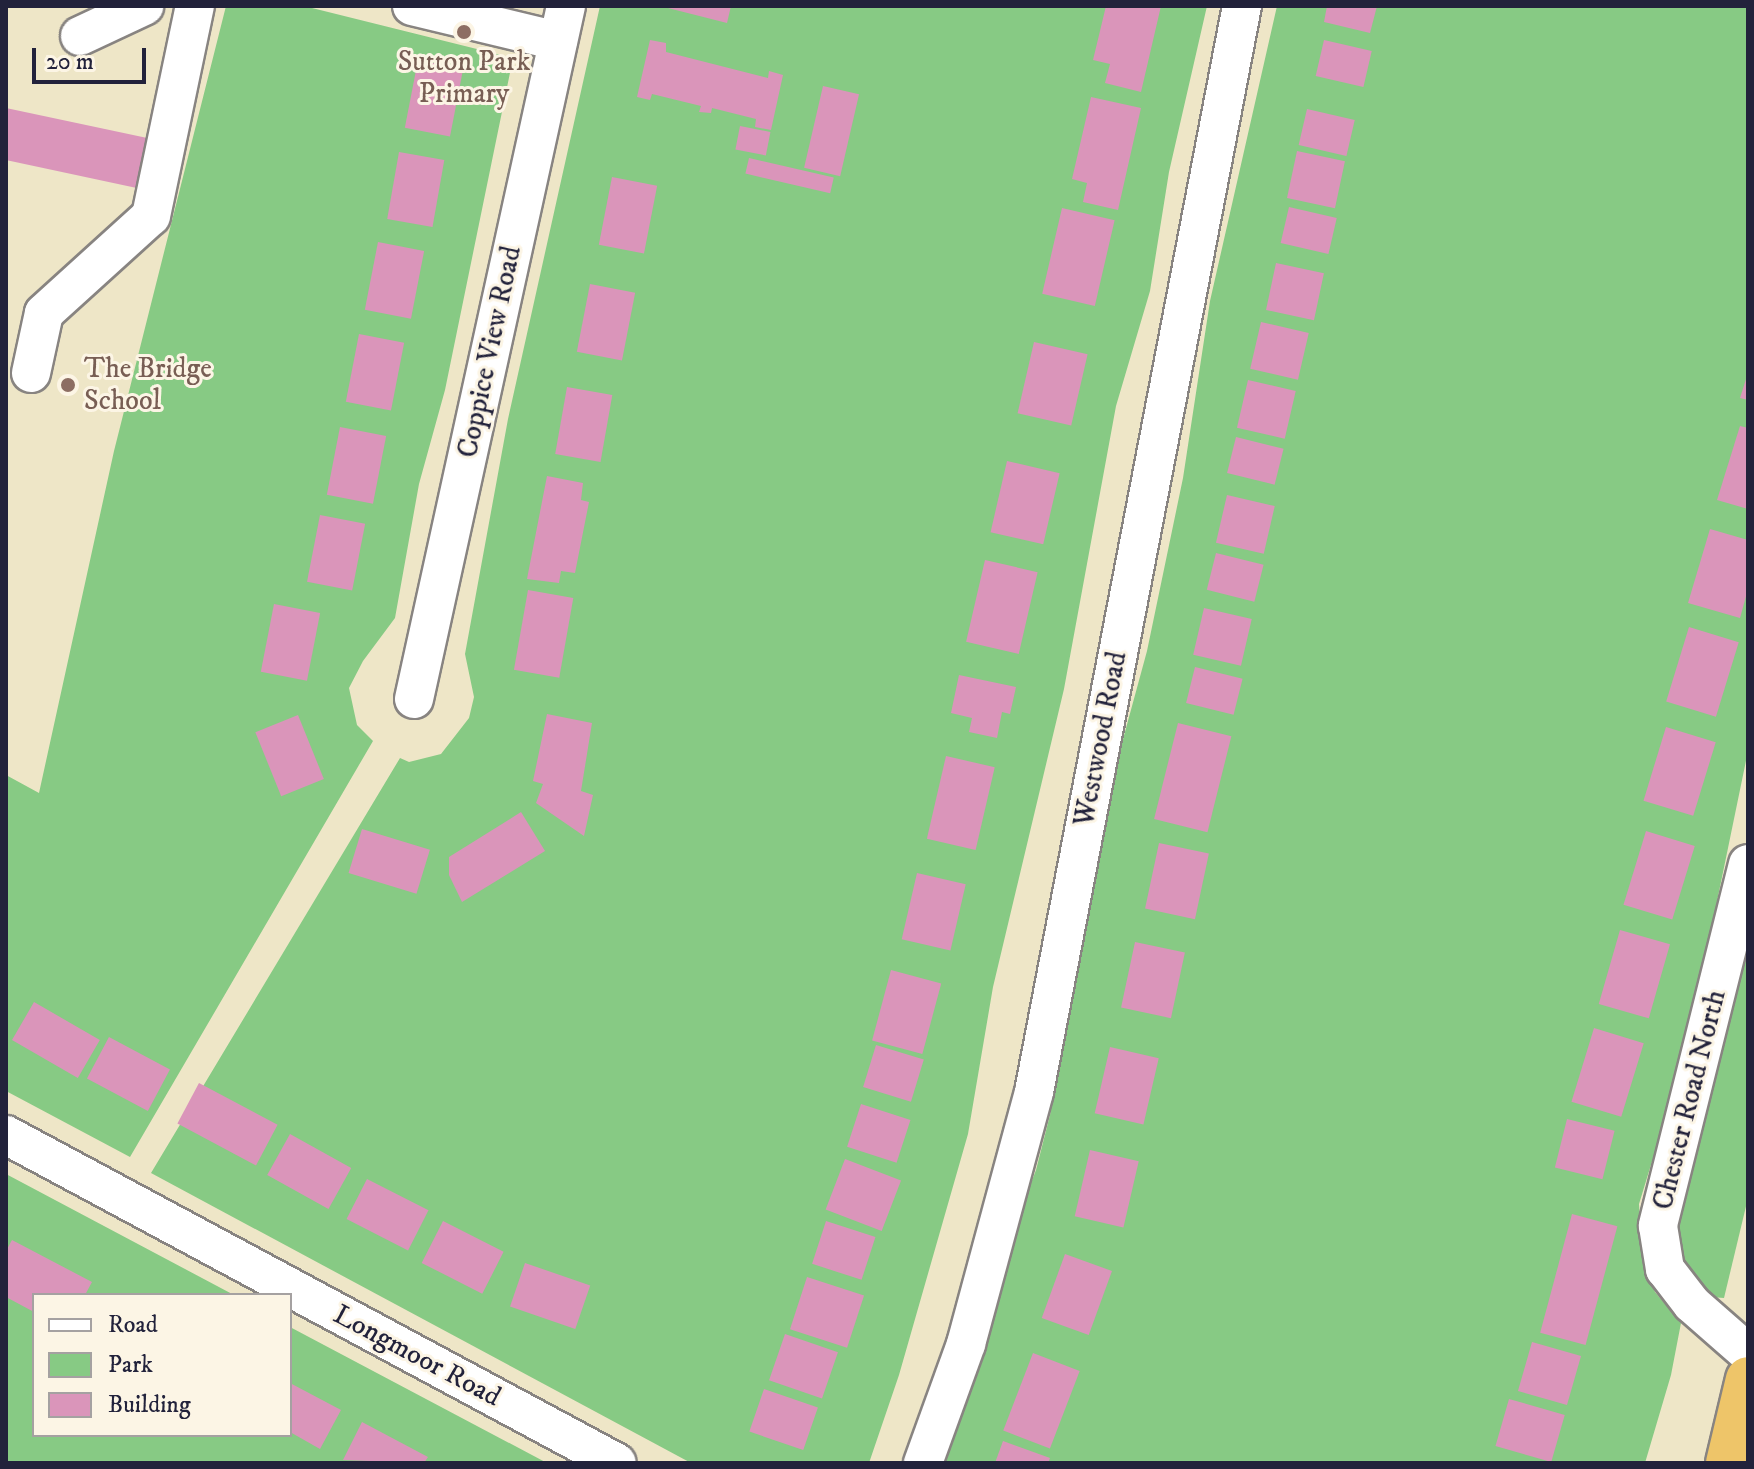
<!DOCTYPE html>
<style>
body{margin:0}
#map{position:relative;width:1754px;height:1469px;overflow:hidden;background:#eee6c7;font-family:"IM FELL DW Pica",serif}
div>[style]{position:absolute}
.green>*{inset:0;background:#87ca84}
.building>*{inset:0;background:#da95ba;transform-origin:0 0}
.roads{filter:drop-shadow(2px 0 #888481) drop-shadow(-2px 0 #888481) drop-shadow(0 2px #888481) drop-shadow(0 -2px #888481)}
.minor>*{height:38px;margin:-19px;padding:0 19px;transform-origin:19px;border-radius:19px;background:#fff}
.highway>*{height:44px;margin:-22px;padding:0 22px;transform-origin:22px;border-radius:22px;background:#eec569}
.dots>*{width:22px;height:22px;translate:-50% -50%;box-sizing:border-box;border:4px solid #fcf5e5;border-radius:50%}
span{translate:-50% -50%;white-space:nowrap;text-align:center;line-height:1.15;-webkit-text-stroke:6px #fcf5e5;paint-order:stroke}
.education-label{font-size:28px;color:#785e54}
.left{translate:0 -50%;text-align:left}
.street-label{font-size:28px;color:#22223b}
.frame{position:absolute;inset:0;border:8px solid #22223b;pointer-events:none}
.legend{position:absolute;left:32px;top:1293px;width:260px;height:144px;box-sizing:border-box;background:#fcf5e5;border:2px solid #a5a1a1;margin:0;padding:10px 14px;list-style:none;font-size:24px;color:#22223b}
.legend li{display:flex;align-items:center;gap:16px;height:40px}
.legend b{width:40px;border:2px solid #a5a1a1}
.scale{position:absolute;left:32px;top:48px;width:114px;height:36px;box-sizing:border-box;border:4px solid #22223b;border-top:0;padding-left:10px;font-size:24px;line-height:28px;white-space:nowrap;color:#22223b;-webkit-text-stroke:6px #fcf5e5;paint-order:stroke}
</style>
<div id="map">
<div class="green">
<i style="clip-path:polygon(226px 6px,304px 6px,513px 58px,445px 390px,419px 484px,395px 618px,363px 661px,349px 688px,357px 725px,373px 741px,130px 1157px,6px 1091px,6px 775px,39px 793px,114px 451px)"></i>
<i style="clip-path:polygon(600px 6px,1207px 6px,1169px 172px,1150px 291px,1116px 406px,1064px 689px,993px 987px,968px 1134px,899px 1375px,869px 1463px,691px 1463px,151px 1173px,400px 758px,409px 762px,441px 754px,469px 718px,474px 697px,465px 654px,508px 419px)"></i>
<i style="clip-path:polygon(1277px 6px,1748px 6px,1748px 751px,1687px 1047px,1639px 1204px,1642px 1252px,1655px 1292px,1681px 1323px,1671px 1375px,1645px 1463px,945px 1463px,977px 1374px,1017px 1219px,1036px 1170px,1050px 1115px,1104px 809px,1147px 651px,1183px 478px,1210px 301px)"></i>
<i style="clip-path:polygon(1748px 928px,1748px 1198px,1724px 1298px,1710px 1297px,1682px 1264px,1676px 1221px)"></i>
<i style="clip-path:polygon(6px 1174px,234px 1295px,34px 1295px,34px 1435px,290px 1435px,290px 1327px,547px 1463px,6px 1463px)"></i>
</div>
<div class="building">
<i style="clip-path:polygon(660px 6px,731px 6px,727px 23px)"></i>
<i style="clip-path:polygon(1106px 6px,1161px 6px,1141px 92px,1105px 83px,1110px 64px,1093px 60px)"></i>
<i style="clip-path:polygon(1327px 6px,1377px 6px,1370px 33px,1324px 22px)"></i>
<i style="clip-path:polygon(650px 40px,666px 43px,666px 52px,768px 78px,769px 71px,783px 75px,771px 130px,755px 127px,756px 119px,712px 108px,711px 113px,699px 112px,701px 106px,652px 94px,650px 100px,637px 97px)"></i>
<i style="left:1324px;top:40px;width:49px;height:37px;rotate:13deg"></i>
<i style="left:418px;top:60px;width:46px;height:69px;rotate:11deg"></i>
<i style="left:823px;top:86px;width:37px;height:84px;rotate:13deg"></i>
<i style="clip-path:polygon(1091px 97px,1141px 108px,1118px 210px,1083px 202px,1087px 183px,1072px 179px)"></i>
<i style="left:6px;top:108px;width:154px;height:51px;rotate:12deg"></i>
<i style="left:1307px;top:109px;width:49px;height:37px;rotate:13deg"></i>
<i style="left:740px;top:126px;width:31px;height:24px;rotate:11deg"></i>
<i style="left:1297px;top:151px;width:49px;height:48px;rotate:12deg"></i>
<i style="left:399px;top:152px;width:46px;height:68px;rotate:10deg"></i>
<i style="left:749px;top:158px;width:87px;height:16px;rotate:13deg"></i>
<i style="left:612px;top:177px;width:46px;height:69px;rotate:11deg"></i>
<i style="left:1289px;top:207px;width:49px;height:37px;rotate:13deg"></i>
<i style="left:1062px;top:208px;width:54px;height:88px;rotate:13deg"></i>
<i style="left:378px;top:242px;width:47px;height:69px;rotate:11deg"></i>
<i style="left:1276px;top:263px;width:49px;height:48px;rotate:12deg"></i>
<i style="left:590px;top:284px;width:46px;height:69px;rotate:11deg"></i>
<i style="left:1261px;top:322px;width:49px;height:48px;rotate:13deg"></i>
<i style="left:359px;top:334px;width:46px;height:69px;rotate:11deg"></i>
<i style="left:1034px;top:342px;width:55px;height:73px;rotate:13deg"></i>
<i style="clip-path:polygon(1747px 376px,1748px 376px,1748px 400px,1740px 398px)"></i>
<i style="left:1248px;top:380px;width:49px;height:49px;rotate:13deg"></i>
<i style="left:567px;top:387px;width:46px;height:68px;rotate:10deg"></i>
<i style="clip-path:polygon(1740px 426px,1748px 428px,1748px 509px,1717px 500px)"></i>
<i style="left:340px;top:427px;width:47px;height:69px;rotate:11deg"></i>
<i style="left:1236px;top:437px;width:49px;height:37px;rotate:14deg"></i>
<i style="left:1007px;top:461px;width:54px;height:73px;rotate:13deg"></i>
<i style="clip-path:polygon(547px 476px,583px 483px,581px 500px,589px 502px,575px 573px,561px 571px,559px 583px,527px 579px)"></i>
<i style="left:1227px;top:495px;width:49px;height:49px;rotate:13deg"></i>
<i style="left:320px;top:515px;width:46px;height:68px;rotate:11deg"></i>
<i style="clip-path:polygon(1710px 529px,1748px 540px,1748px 589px,1740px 618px,1688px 603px)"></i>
<i style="left:1216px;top:553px;width:49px;height:38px;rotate:14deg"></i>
<i style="left:985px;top:560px;width:54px;height:84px;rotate:13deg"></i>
<i style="left:528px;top:590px;width:46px;height:81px;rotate:10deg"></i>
<i style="left:274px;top:604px;width:47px;height:69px;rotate:11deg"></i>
<i style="left:1204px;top:608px;width:49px;height:48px;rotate:13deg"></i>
<i style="left:1689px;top:627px;width:52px;height:78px;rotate:17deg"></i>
<i style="left:1195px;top:667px;width:49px;height:37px;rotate:14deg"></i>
<i style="clip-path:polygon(959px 675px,1016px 687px,1010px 714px,1002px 712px,997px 738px,969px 732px,972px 718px,951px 713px)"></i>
<i style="clip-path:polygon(547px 714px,592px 723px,581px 791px,593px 795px,584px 836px,536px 803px,543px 784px,533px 781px)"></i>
<i style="left:298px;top:715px;width:69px;height:46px;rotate:68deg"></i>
<i style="left:1178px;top:723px;width:55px;height:99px;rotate:14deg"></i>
<i style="left:1666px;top:727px;width:52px;height:77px;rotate:17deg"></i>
<i style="left:946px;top:756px;width:50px;height:85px;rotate:13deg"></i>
<i style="clip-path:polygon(521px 812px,545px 851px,462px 902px,449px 875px,449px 857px)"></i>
<i style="left:362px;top:829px;width:71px;height:46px;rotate:17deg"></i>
<i style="left:1646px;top:831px;width:51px;height:77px;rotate:17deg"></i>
<i style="left:1159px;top:843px;width:51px;height:67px;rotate:12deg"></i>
<i style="left:917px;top:873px;width:50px;height:68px;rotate:13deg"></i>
<i style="left:1620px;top:930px;width:52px;height:77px;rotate:16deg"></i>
<i style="left:1135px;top:942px;width:51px;height:67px;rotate:12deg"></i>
<i style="left:891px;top:970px;width:52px;height:73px;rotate:15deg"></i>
<i style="left:34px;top:1002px;width:76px;height:44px;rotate:30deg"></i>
<i style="left:1594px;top:1028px;width:52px;height:77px;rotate:17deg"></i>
<i style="left:109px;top:1037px;width:69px;height:47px;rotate:28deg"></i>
<i style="left:876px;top:1045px;width:50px;height:44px;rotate:17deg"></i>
<i style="left:1110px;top:1047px;width:50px;height:68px;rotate:13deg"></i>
<i style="left:199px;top:1083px;width:89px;height:46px;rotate:28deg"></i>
<i style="left:861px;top:1104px;width:52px;height:45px;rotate:18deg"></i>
<i style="left:1567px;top:1119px;width:49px;height:50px;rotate:14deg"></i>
<i style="left:290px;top:1134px;width:70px;height:47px;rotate:29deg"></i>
<i style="left:1090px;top:1150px;width:50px;height:68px;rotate:13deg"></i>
<i style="left:845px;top:1159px;width:60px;height:54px;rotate:21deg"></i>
<i style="left:367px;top:1179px;width:69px;height:45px;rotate:27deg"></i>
<i style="left:1572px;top:1214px;width:47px;height:123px;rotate:15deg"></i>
<i style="left:443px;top:1221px;width:68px;height:47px;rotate:27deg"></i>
<i style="left:826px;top:1221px;width:52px;height:45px;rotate:18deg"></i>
<i style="clip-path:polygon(12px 1240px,92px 1282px,85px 1295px,34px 1295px,34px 1312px,6px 1297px,6px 1251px)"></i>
<i style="left:1065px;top:1254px;width:50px;height:68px;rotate:20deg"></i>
<i style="left:525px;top:1263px;width:69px;height:46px;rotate:19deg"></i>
<i style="left:807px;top:1277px;width:60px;height:55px;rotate:18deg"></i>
<i style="left:785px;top:1334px;width:56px;height:49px;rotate:19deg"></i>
<i style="left:1532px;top:1342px;width:51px;height:51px;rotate:16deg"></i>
<i style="left:1033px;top:1353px;width:50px;height:83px;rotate:21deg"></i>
<i style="clip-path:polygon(290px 1383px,341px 1410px,320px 1449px,290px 1432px)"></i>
<i style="left:764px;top:1389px;width:57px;height:45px;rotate:19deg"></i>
<i style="left:1509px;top:1399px;width:58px;height:49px;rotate:16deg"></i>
<i style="clip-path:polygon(362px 1422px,428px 1457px,424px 1463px,343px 1460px)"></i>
<i style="clip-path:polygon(1003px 1441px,1050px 1458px,1048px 1463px,995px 1463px)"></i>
</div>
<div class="roads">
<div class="minor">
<i style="left:412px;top:6px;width:150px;rotate:13.5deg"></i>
<i style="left:80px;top:36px;width:71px;rotate:-25.1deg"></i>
<i style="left:31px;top:373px;width:61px;rotate:-77.8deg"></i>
<i style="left:44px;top:313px;width:144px;rotate:-42.2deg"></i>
<i style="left:151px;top:216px;width:215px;rotate:-78.2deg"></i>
<i style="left:414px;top:699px;width:709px;rotate:-77.63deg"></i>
<i style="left:1748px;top:864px;width:373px;rotate:104deg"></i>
<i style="left:1658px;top:1226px;width:44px;rotate:80.8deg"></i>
<i style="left:1665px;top:1269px;width:44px;rotate:52.4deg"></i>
<i style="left:1692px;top:1304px;width:74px;rotate:41.2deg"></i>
<i style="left:6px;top:1135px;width:693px;rotate:28.23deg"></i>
<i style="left:923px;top:1463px;width:127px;rotate:-70.1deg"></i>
<i style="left:966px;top:1344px;width:261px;rotate:-74.9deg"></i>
<i style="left:1034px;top:1092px;width:1106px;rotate:-79.16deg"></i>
</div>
<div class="highway">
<i style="left:1728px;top:1463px;width:86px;rotate:-76.6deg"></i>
</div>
</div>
<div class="dots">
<i style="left:464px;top:32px;background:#8d6e63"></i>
<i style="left:68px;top:385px;background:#8d6e63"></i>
</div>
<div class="education-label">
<span style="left:464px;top:78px">Sutton Park<br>Primary</span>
<span class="left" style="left:84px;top:385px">The Bridge<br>School</span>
</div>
<div class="street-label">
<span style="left:490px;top:352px;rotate:-78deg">Coppice View Road</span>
<span style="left:1101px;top:739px;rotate:-79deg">Westwood Road</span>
<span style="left:1690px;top:1100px;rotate:-76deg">Chester Road North</span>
<span style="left:417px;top:1356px;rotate:28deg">Longmoor Road</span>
</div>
<div class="frame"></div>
<ul class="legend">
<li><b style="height:10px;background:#fff"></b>Road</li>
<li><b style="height:22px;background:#87ca84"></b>Park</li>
<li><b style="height:22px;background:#da95ba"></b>Building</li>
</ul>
<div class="scale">20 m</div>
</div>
